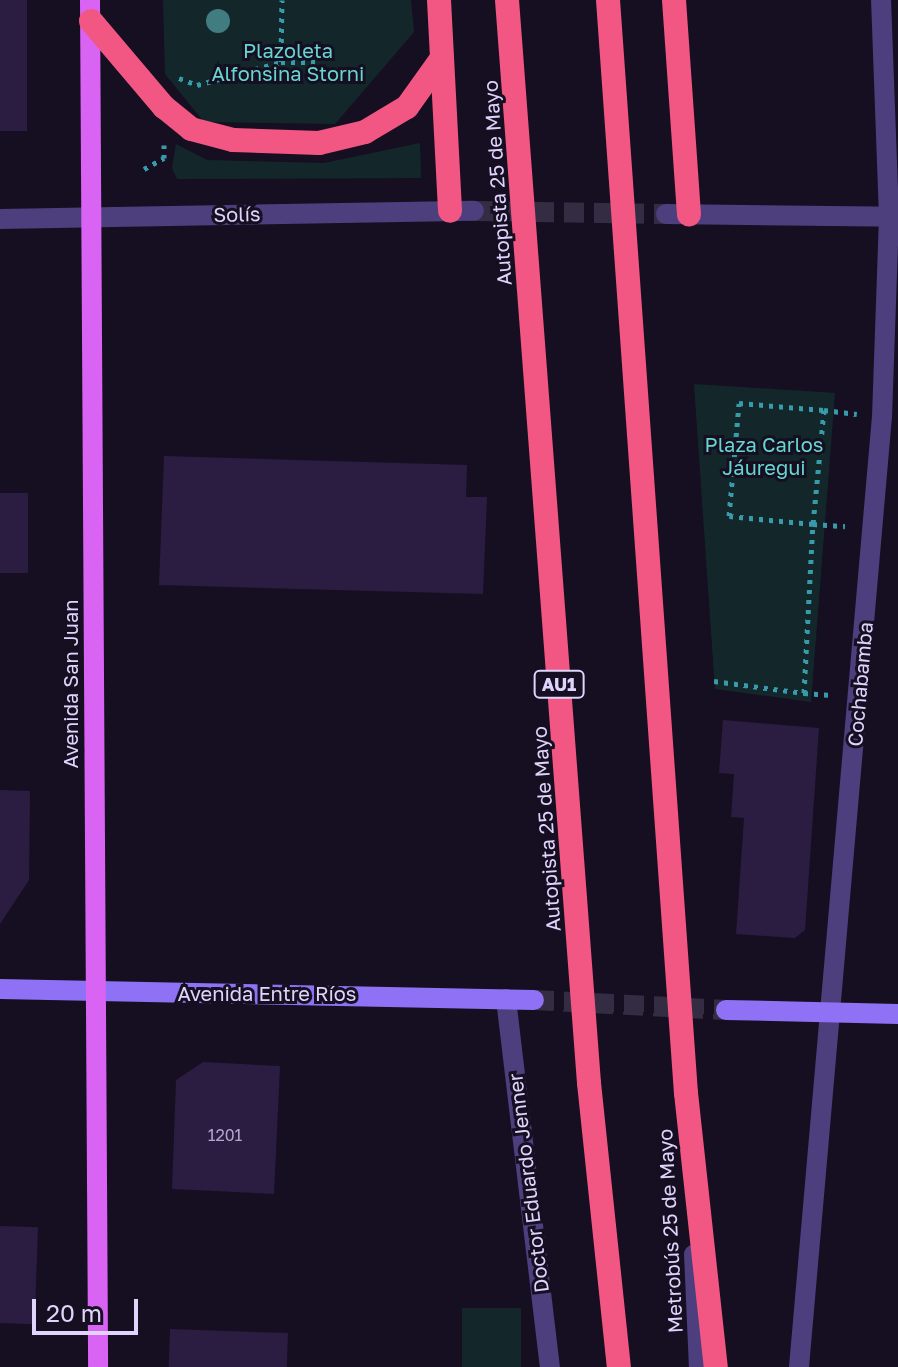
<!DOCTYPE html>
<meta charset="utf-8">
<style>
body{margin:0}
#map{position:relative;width:898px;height:1367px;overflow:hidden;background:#160f21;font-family:"Golos Text",sans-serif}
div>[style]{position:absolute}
.green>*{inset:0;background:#13272b;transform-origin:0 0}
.building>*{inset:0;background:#2b1d41;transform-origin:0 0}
.street-tunnel>*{height:20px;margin-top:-10px;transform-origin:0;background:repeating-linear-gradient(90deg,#342c42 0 20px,transparent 0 30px)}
.secondary-tunnel>*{height:20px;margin-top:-10px;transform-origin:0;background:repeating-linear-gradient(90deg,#342c42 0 20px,transparent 0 30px)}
.path>*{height:5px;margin-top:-2.5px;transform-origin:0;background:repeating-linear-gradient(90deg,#389bab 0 4px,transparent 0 10px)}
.lane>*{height:18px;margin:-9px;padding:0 9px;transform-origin:9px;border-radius:9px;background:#4d3e7d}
.street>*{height:20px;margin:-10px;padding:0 10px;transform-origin:10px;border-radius:10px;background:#4d3e7d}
.secondary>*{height:20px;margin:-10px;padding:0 10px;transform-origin:10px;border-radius:10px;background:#8e71f4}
.primary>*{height:20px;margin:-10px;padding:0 10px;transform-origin:10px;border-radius:10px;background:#d963f3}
.highway>*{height:24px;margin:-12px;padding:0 12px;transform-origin:12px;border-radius:12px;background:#f25783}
.highway-bridge>*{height:24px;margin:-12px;padding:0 12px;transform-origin:12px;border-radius:12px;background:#f25783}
.trees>*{width:24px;height:24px;margin:-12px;border-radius:50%;background:#417c81}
span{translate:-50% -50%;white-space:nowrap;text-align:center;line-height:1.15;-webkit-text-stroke:6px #160f21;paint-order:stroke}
.number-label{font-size:16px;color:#b3a6cd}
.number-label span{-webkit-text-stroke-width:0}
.shield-label span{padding:2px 6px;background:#160f21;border:2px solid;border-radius:6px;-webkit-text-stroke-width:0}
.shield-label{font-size:18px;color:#e0d3fc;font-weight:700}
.park-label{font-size:20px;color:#65d6d0}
.street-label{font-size:20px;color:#e0d3fc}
.scale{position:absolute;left:32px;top:1299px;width:106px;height:36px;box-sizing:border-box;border:4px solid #e0d3fc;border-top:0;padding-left:10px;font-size:24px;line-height:28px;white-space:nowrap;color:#e0d3fc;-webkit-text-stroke:6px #160f21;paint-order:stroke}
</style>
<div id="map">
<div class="green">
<i style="clip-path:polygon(163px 0,411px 0,414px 32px,335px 124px,204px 122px,165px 74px)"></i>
<i style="clip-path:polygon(420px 143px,421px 178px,177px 179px,172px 168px,176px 144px,207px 160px,324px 163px)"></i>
<i style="clip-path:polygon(694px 384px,835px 393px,811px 702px,715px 689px)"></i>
<i style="left:462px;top:1308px;width:59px;height:59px"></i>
</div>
<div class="building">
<i style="left:0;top:0;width:27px;height:131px"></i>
<i style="clip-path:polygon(164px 456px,467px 465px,466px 497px,487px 497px,483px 594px,159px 585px)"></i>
<i style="left:0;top:493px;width:28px;height:80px"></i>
<i style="clip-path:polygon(723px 720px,819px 728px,805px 930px,795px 938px,736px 934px,744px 818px,731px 817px,734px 774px,719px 773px)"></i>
<i style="clip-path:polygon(0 790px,30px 791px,29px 880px,0 924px)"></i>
<i style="clip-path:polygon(203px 1062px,280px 1066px,274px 1194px,172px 1189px,176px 1080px)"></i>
<i style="left:0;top:1226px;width:38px;height:97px;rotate:2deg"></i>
<i style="left:170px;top:1329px;width:118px;height:38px;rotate:2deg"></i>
</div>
<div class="street-tunnel">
<i style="left:474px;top:211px;width:192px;rotate:0.9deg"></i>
</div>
<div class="secondary-tunnel">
<i style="left:534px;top:1000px;width:192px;rotate:3deg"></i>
</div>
<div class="path">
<i style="left:281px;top:62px;width:62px;rotate:-89.1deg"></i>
<i style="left:179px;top:78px;width:19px;rotate:21deg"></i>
<i style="left:197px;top:85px;width:87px;rotate:-15.3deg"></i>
<i style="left:281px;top:62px;width:40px"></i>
<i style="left:144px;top:169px;width:23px;rotate:-29deg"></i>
<i style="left:164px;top:158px;width:13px;rotate:-90deg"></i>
<i style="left:824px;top:410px;width:115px;rotate:95.5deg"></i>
<i style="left:813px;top:524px;width:84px;rotate:-174.6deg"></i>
<i style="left:729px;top:516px;width:113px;rotate:-84.9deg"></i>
<i style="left:739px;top:403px;width:85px;rotate:4.7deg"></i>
<i style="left:824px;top:410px;width:33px;rotate:7deg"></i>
<i style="left:714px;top:681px;width:91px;rotate:7.6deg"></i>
<i style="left:804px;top:693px;width:169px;rotate:-87deg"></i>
<i style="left:813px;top:524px;width:32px;rotate:4deg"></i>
<i style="left:804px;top:693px;width:27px;rotate:4deg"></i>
</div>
<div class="lane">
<i style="left:693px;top:1254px;width:113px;rotate:87.5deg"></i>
</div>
<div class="street">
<i style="left:666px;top:214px;width:232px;rotate:0.7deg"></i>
<i style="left:0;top:219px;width:474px;rotate:-1deg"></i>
<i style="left:506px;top:999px;width:371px;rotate:83.2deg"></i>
<i style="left:799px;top:1367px;width:954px;rotate:-85.01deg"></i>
<i style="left:882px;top:417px;width:200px;rotate:-88deg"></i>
<i style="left:889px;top:217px;width:217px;rotate:-92.1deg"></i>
</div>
<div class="secondary">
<i style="left:0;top:989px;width:534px;rotate:1.18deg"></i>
<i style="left:726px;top:1010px;width:172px;rotate:1.3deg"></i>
</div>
<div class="primary">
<i style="left:90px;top:0;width:1367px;rotate:89.66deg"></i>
</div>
<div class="highway">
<i style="left:439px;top:0;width:211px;rotate:87deg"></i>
<i style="left:674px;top:0;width:215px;rotate:86deg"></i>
<i style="left:91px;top:21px;width:113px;rotate:49.7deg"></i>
<i style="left:164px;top:107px;width:35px;rotate:39deg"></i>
<i style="left:191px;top:129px;width:43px;rotate:14.7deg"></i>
<i style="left:233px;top:140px;width:86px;rotate:2deg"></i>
<i style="left:319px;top:143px;width:47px;rotate:-13.4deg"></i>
<i style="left:365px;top:132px;width:49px;rotate:-30.8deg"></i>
<i style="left:407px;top:107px;width:60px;rotate:-54.5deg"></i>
<i style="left:686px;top:1093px;width:276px;rotate:83.8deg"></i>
</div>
<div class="highway-bridge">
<i style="left:507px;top:0;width:1086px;rotate:85.67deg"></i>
<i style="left:589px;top:1083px;width:286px;rotate:84deg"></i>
<i style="left:608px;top:0;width:1096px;rotate:85.92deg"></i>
</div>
<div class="trees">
<i style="left:218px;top:21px"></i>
</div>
<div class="number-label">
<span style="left:225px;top:1135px">1201</span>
</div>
<div class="shield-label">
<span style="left:559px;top:684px">AU1</span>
</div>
<div class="park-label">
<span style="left:288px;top:62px">Plazoleta<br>Alfonsina Storni</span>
<span style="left:764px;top:456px">Plaza Carlos<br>Jáuregui</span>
</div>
<div class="street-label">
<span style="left:497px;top:183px;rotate:-94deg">Autopista 25 de Mayo</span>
<span style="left:237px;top:214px;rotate:-1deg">Solís</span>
<span style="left:70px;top:684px;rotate:-90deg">Avenida San Juan</span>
<span style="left:860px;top:684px;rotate:-85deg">Cochabamba</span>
<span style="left:546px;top:829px;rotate:-94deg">Autopista 25 de Mayo</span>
<span style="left:267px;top:993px">Avenida Entre Ríos</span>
<span style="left:528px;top:1183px;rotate:-97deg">Doctor Eduardo Jenner</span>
<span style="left:670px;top:1231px;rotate:-93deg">Metrobús 25 de Mayo</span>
</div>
<div class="scale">20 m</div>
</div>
